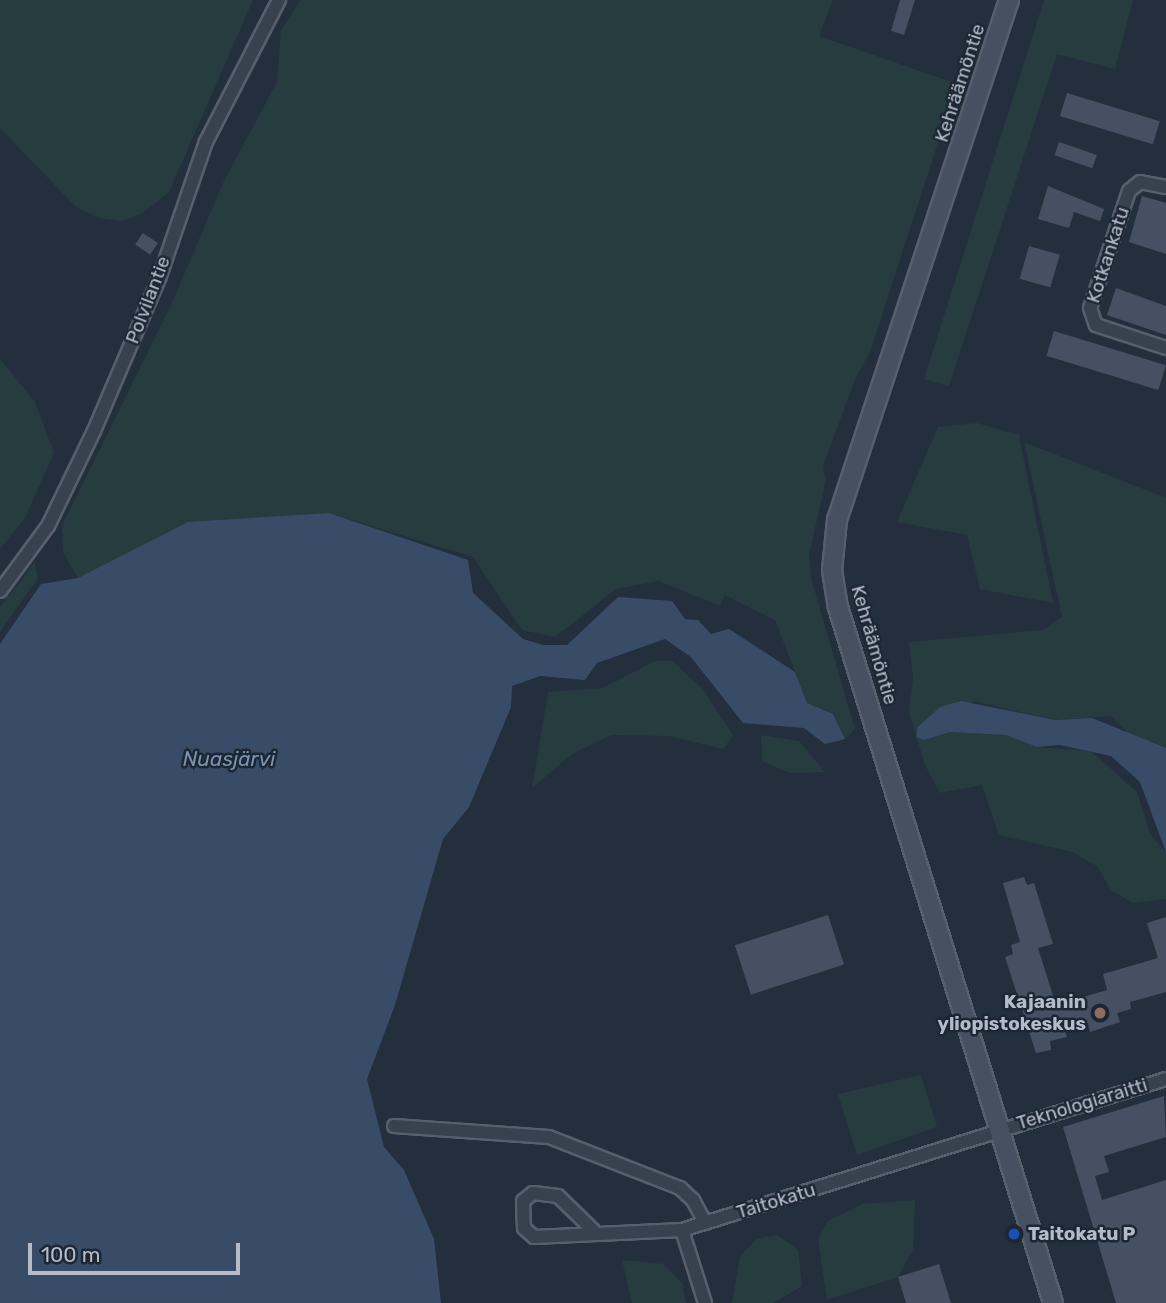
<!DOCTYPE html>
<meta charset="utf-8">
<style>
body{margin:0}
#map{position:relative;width:1166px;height:1303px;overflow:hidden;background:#242f3e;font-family:Rubik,sans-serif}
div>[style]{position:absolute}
.green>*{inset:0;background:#263c3f}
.water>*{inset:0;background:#394c67}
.building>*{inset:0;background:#455162;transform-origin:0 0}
.roads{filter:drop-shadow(2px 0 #565f6c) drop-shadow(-2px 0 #565f6c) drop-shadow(0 2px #565f6c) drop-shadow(0 -2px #565f6c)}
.street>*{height:12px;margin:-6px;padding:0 6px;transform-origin:6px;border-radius:6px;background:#38414e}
.secondary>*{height:18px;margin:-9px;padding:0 9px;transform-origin:9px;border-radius:9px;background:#465061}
.dots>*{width:19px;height:19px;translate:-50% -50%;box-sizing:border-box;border:4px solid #1d2633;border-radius:50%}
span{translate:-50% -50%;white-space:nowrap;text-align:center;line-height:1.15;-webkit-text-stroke:5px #1d2633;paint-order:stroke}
.street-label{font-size:19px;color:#b4bcc9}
.poi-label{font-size:19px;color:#b4bcc9;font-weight:700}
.right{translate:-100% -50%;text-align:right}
.left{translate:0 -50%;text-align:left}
.water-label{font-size:21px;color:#7c92b1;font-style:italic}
.scale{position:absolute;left:28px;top:1243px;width:212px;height:32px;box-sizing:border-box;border:4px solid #b4bcc9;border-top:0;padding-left:9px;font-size:21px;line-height:24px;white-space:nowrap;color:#b4bcc9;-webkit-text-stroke:5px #1d2633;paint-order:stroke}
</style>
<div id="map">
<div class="green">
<i style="clip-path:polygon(0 0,253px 0,169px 192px,143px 213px,123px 221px,99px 218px,76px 207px,0 128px)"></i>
<i style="clip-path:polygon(300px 0,833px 0,819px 36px,957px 84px,870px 352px,856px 377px,823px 466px,826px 480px,809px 555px,811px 578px,855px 729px,845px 739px,833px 714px,807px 703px,775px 620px,725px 595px,720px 606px,659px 581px,616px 589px,555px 637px,522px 630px,473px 557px,329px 513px,128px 554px,78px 578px,63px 552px,62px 526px,171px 305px,224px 181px,277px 82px,281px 31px)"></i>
<i style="clip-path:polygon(1044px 0,1133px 0,1115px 69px,1057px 54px,949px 386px,924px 379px)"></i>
<i style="clip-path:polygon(0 359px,35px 402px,54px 453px,25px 518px,0 549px)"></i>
<i style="clip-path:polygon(977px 423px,1019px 435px,1053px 603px,980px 589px,967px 535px,897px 522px,938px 427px)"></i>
<i style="clip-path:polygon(1024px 442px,1166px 498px,1166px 748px,1129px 735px,1112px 716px,1055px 720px,973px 701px,924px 740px,950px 732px,1006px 735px,1037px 747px,1091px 751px,1137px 792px,1150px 834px,1166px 852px,1166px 899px,1133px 903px,1111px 890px,1097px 866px,1072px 852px,999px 835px,982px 785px,940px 793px,925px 765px,909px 712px,913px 678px,909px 642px,1042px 630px,1062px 617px)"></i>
<i style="clip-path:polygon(35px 562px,38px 578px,0 632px,0 607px)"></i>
<i style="clip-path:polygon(655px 661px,672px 661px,703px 689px,733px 735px,723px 749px,669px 736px,611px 735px,572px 754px,532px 788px,548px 692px,603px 688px)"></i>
<i style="clip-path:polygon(761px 735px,799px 741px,825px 772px,790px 773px,762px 761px)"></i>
<i style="clip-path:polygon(921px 1075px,937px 1127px,857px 1155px,838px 1094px)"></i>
<i style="clip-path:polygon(915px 1200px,913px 1250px,898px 1277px,827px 1300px,818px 1239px,828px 1221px,863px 1204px)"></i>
<i style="clip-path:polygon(777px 1235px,798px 1250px,802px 1286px,774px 1303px,732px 1303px,740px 1256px,757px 1239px)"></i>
<i style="clip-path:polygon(622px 1260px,664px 1264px,682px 1283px,686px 1303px,632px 1303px)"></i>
</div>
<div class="water">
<i style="clip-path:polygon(329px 513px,468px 560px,473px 593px,523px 639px,543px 645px,567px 645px,618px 597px,672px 601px,685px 619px,698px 620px,711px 634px,729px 629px,795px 672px,807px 703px,833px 714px,845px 739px,825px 744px,804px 728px,743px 723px,691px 657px,665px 639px,597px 663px,585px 680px,540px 676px,512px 686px,511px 707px,469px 807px,443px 839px,395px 1005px,367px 1079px,384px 1147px,404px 1170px,434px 1239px,441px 1303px,0 1303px,0 644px,41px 584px,78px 578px,188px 522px)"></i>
<i style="clip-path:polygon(961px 701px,1055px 720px,1092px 718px,1166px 748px,1166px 852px,1140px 782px,1111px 756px,1060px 745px,1037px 747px,1006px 735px,950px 732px,924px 740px,916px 737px,918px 727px,940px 707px)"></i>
</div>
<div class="building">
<i style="clip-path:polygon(900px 0,915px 0,904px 35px,891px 31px)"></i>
<i style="left:1067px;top:93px;width:97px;height:24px;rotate:17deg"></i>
<i style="left:1059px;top:142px;width:40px;height:14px;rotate:19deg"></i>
<i style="clip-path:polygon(1048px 186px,1104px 209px,1100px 221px,1074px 212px,1069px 228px,1038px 219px)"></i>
<i style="clip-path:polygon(1142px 196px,1166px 203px,1166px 254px,1129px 242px)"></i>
<i style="left:143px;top:233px;width:18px;height:14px;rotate:34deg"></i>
<i style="left:1029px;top:246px;width:32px;height:34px;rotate:16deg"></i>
<i style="clip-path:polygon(1116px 288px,1166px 306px,1166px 335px,1107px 315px)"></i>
<i style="left:1054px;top:331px;width:117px;height:26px;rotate:17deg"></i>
<i style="clip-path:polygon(1024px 877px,1027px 885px,1034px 883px,1053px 944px,1038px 948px,1056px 1005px,1107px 990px,1103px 974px,1158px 958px,1147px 923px,1166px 917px,1166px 992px,1130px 1002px,1131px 1009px,1117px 1013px,1120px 1022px,1090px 1032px,1088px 1023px,1064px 1029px,1067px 1037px,1050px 1041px,1051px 1050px,1036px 1053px,1005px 957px,1013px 954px,1011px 945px,1020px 942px,1003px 883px)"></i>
<i style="left:828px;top:915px;width:52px;height:98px;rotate:72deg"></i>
<i style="clip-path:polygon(1164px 1096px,1166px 1137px,1104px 1156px,1109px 1172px,1095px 1176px,1102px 1200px,1166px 1180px,1166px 1303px,1116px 1303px,1063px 1127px)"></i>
<i style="clip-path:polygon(939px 1264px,951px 1303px,906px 1303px,898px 1277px)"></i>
</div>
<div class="roads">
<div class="street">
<i style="left:1166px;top:187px;width:26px;rotate:-169deg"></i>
<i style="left:1140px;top:182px;width:14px;rotate:141deg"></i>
<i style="left:1129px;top:191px;width:123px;rotate:108.4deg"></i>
<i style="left:1090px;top:308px;width:18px;rotate:71deg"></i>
<i style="left:1096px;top:325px;width:74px;rotate:18.2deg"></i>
<i style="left:0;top:591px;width:81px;rotate:-53.6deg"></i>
<i style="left:48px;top:526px;width:106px;rotate:-64.2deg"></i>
<i style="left:94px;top:431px;width:168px;rotate:-66.9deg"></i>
<i style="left:160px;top:276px;width:142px;rotate:-71.1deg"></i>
<i style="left:206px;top:142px;width:160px;rotate:-62.8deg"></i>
<i style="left:394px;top:1126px;width:155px;rotate:4.1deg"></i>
<i style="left:549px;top:1137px;width:141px;rotate:21.3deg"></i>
<i style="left:680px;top:1188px;width:18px;rotate:43deg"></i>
<i style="left:693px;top:1200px;width:26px;rotate:62deg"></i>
<i style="left:682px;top:1230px;width:77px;rotate:72.5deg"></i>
<i style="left:594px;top:1231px;width:50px;rotate:-135.8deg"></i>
<i style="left:558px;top:1196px;width:25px;rotate:-173deg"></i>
<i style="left:533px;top:1193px;width:13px;rotate:141deg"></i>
<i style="left:523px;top:1201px;width:27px;rotate:88deg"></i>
<i style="left:524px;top:1228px;width:13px;rotate:42deg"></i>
<i style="left:534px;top:1237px;width:148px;rotate:-2.7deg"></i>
<i style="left:682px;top:1230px;width:507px;rotate:-17.33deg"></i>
</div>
<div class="secondary">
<i style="left:1009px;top:0;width:548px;rotate:108.3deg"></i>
<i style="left:837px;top:520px;width:50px;rotate:95.7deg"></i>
<i style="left:832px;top:570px;width:37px;rotate:81deg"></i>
<i style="left:838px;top:607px;width:728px;rotate:72.83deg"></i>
</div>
</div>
<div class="dots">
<i style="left:1100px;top:1013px;background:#8d6e63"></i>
<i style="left:1014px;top:1234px;background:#1a4fb4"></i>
</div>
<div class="street-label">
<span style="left:960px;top:83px;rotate:-72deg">Kehräämöntie</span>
<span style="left:1108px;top:255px;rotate:-72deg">Kotkankatu</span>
<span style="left:148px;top:300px;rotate:-69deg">Polvilantie</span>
<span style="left:874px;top:645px;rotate:74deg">Kehräämöntie</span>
<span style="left:1082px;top:1104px;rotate:-17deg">Teknologiaraitti</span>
<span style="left:776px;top:1201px;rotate:-17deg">Taitokatu</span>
</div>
<div class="poi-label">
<span class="right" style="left:1086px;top:1013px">Kajaanin<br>yliopistokeskus</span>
<span class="left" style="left:1028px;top:1234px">Taitokatu P</span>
</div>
<div class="water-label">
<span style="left:229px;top:759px">Nuasjärvi</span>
</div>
<div class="scale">100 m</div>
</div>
